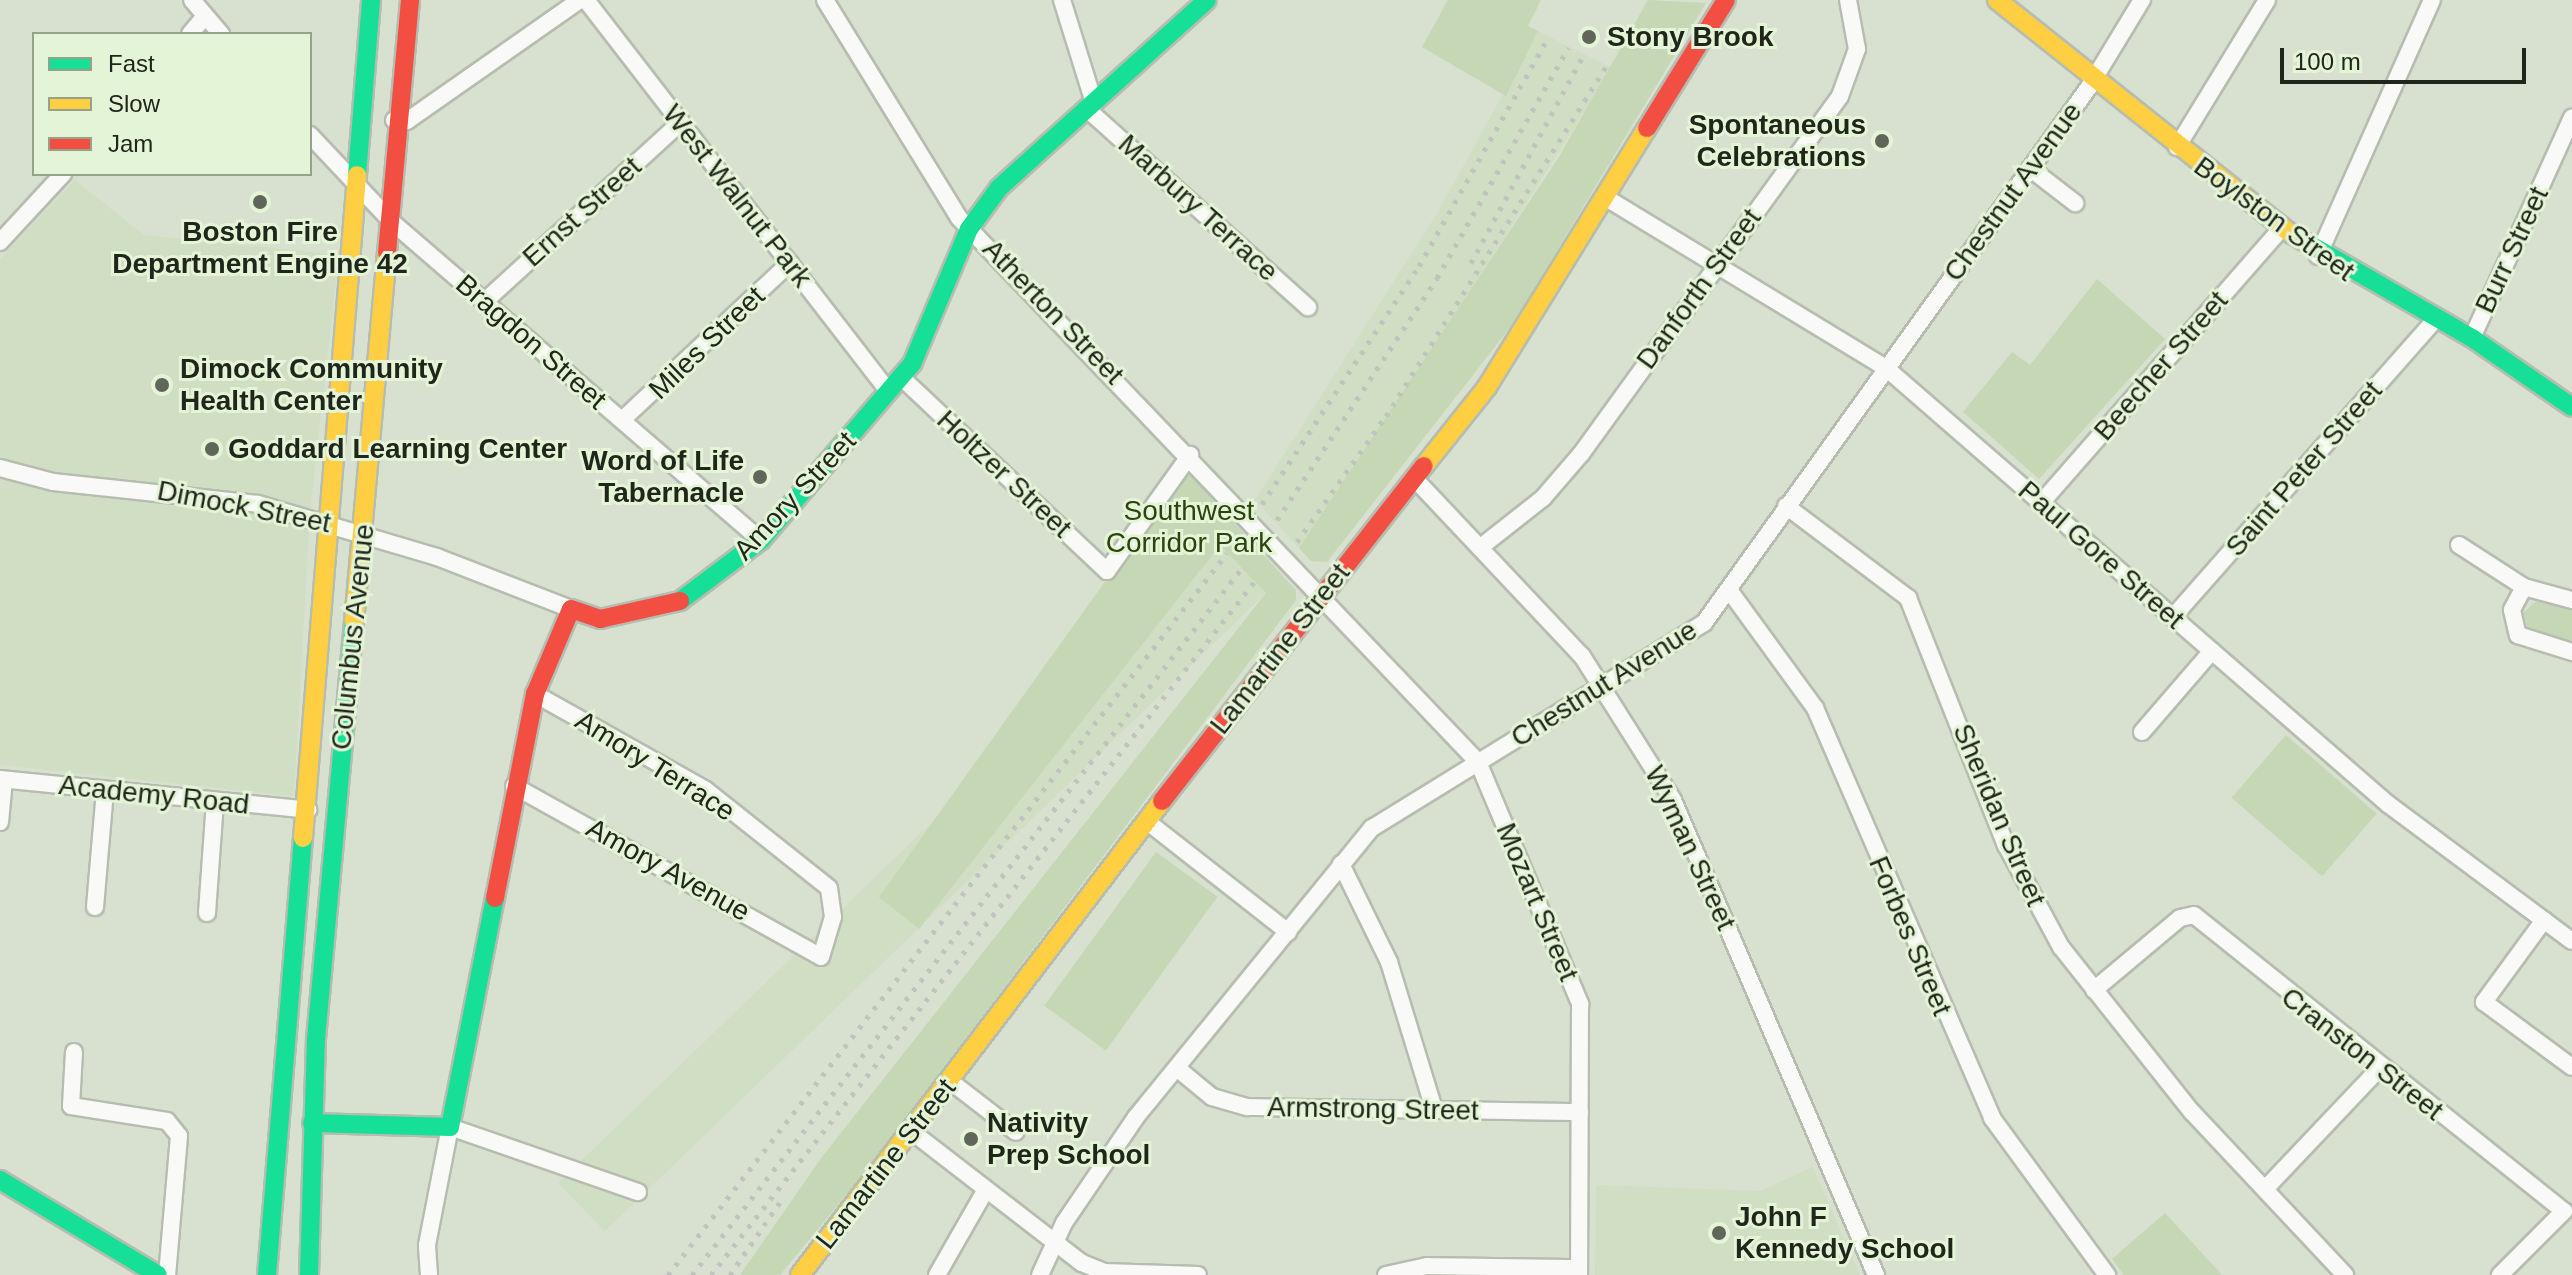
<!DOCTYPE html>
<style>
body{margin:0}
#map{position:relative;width:2572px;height:1275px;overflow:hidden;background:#d8e0d0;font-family:Arial,sans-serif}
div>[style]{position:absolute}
.built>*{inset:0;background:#d0dec3;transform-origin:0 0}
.green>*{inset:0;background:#c5d7b4;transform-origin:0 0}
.roads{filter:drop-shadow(2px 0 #b6bdb0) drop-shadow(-2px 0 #b6bdb0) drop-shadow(0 2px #b6bdb0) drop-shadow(0 -2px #b6bdb0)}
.street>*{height:16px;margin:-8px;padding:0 8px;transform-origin:8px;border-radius:8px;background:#f9faf8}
.fast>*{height:18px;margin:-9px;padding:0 9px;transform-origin:9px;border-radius:9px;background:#16e098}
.slow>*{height:18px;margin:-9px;padding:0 9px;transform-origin:9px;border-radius:9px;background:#ffcf43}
.jam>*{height:18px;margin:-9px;padding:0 9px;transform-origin:9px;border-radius:9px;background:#f24e42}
.rail>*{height:5px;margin-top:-2.5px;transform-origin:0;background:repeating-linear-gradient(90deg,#c0c3be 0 4px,transparent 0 12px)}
.dots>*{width:22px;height:22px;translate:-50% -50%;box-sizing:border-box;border:4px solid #e4f4d7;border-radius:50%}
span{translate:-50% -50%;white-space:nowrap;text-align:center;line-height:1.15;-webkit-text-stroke:6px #e4f4d7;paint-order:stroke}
.poi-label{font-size:28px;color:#20261b;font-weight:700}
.left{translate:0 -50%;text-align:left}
.right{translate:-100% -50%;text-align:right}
.street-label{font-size:28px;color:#20261b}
.park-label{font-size:28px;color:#2c430d}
.legend{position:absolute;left:32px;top:32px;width:280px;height:144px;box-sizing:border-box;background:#e4f4d7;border:2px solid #96a28c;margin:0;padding:10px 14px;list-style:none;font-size:24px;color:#20261b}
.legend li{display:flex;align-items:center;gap:16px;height:40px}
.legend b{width:40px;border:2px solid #96a28c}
.scale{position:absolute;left:2280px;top:48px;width:246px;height:36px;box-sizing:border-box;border:4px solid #20261b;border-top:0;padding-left:10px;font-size:24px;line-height:28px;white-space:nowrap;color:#20261b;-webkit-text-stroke:6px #e4f4d7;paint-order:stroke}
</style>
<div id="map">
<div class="built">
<i style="clip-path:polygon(1538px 31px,1612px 68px,1364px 459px,1299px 548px,1255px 500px,1438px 212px)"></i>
<i style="clip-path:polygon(75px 180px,144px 235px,339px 255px,310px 511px,294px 796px,0 765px,0 259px)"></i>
<i style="left:1220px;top:544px;width:67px;height:920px;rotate:46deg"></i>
<i style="clip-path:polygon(1813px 1167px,1860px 1275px,1595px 1275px,1596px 1185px,1760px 1191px)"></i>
</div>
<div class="green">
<i style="clip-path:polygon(1448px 0,1541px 0,1528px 26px,1538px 31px,1506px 96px,1422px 47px)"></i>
<i style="clip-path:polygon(1648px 0,1706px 3px,1512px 325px,1327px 562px,1311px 561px,1299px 548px,1559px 157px)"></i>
<i style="clip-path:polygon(2097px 279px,2165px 339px,2039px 479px,1963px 412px,2012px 352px,2030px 365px)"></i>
<i style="clip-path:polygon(1185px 470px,1296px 590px,1296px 600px,866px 1171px,780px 1275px,740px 1275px,822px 1157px,1266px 593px,1220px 545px,919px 929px,879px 897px)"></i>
<i style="clip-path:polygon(2536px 601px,2572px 609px,2572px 643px,2529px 632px,2523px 613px)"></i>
<i style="left:2286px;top:735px;width:120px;height:83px;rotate:41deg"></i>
<i style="left:1156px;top:852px;width:76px;height:190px;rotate:36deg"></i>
<i style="clip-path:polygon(2165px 1213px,2192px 1242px,2222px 1275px,2124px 1275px,2112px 1259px)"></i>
</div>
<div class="roads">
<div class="street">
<i style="left:192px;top:0;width:45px;rotate:49.5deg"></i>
<i style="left:586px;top:0;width:495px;rotate:52.3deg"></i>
<i style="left:825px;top:0;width:256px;rotate:58.4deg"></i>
<i style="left:959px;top:218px;width:752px;rotate:46.35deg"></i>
<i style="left:1478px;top:762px;width:263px;rotate:67.1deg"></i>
<i style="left:1580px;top:1004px;width:271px;rotate:90.2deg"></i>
<i style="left:1062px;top:0;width:108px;rotate:72.7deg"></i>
<i style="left:190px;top:34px;width:23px;rotate:-50deg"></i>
<i style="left:1087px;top:109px;width:297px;rotate:41.9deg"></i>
<i style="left:394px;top:120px;width:13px;rotate:4deg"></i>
<i style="left:407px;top:121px;width:211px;rotate:-35deg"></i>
<i style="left:310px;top:135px;width:120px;rotate:46.7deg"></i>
<i style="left:392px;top:222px;width:487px;rotate:40.8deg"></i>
<i style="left:2177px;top:147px;width:172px;rotate:-58.5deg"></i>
<i style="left:2031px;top:169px;width:56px;rotate:37.7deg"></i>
<i style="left:1608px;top:199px;width:325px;rotate:31.3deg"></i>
<i style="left:1886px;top:368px;width:665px;rotate:40.98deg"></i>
<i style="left:2388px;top:804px;width:229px;rotate:36.7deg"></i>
<i style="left:0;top:242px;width:93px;rotate:-47.2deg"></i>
<i style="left:2318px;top:256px;width:280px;rotate:-66deg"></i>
<i style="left:484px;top:302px;width:267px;rotate:-42.4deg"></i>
<i style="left:2472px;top:338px;width:242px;rotate:-65.6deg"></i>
<i style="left:901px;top:377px;width:283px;rotate:43.3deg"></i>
<i style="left:1107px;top:571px;width:143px;rotate:-54.4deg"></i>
<i style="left:622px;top:420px;width:230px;rotate:-43.1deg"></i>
<i style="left:0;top:468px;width:55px;rotate:14.8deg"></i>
<i style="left:53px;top:482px;width:206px;rotate:6.1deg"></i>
<i style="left:258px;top:504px;width:187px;rotate:16.5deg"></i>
<i style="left:437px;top:557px;width:144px;rotate:21.2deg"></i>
<i style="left:1414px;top:478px;width:245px;rotate:46.7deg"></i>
<i style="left:1582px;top:656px;width:170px;rotate:57.7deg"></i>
<i style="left:1673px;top:800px;width:517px;rotate:66.86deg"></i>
<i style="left:2041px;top:503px;width:364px;rotate:-48.8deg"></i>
<i style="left:1786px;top:506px;width:153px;rotate:37deg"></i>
<i style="left:1908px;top:598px;width:266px;rotate:68.4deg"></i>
<i style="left:2006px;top:845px;width:116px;rotate:61.7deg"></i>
<i style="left:2061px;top:947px;width:211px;rotate:51.6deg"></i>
<i style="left:2192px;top:1112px;width:224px;rotate:46.8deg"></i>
<i style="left:2459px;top:545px;width:77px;rotate:32.9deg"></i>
<i style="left:2524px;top:587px;width:50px;rotate:15.2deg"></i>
<i style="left:1482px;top:546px;width:78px;rotate:-38.2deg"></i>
<i style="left:1543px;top:498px;width:58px;rotate:-49.2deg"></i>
<i style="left:1581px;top:454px;width:442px;rotate:-54.1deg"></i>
<i style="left:1840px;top:96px;width:50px;rotate:-70.1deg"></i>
<i style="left:1857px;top:49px;width:50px;rotate:-100.4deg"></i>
<i style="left:2524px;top:587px;width:26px;rotate:118deg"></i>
<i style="left:2512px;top:610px;width:26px;rotate:77deg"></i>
<i style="left:2518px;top:635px;width:57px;rotate:17.5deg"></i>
<i style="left:1729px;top:590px;width:146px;rotate:53.9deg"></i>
<i style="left:1815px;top:708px;width:447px;rotate:66.6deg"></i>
<i style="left:1992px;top:1118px;width:195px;rotate:53.8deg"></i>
<i style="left:2173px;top:617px;width:395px;rotate:-48.6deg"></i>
<i style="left:2142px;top:732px;width:107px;rotate:-49.2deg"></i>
<i style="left:0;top:779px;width:310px;rotate:5.7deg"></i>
<i style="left:514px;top:786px;width:351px;rotate:29.1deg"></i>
<i style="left:821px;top:957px;width:42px;rotate:-73.3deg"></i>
<i style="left:833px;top:917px;width:29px;rotate:-98deg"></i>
<i style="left:829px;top:888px;width:157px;rotate:-141.5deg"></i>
<i style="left:706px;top:790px;width:196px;rotate:-150.7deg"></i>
<i style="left:0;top:822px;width:42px;rotate:-84.6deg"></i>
<i style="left:1149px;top:823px;width:177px;rotate:38.1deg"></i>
<i style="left:1341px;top:864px;width:109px;rotate:63.9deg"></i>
<i style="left:1389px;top:962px;width:154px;rotate:73deg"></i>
<i style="left:95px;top:907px;width:117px;rotate:-85.1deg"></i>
<i style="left:207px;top:913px;width:112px;rotate:-85.9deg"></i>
<i style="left:2544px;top:920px;width:102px;rotate:126.2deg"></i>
<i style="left:2484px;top:1002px;width:109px;rotate:36.5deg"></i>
<i style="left:2094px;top:990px;width:112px;rotate:-39.9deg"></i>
<i style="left:2180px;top:918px;width:14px;rotate:-12deg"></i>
<i style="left:2194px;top:915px;width:474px;rotate:38.7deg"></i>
<i style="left:2564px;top:1211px;width:91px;rotate:135deg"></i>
<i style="left:74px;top:1052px;width:54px;rotate:93.2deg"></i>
<i style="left:71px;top:1106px;width:97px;rotate:8.9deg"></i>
<i style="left:167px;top:1121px;width:19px;rotate:51deg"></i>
<i style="left:179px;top:1136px;width:140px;rotate:94.9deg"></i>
<i style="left:1178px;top:1069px;width:44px;rotate:39.5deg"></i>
<i style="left:1212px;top:1097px;width:37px;rotate:16deg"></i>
<i style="left:1248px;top:1107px;width:332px;rotate:0.9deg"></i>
<i style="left:950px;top:1081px;width:83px;rotate:37.7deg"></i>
<i style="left:911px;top:1131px;width:216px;rotate:37.7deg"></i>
<i style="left:1082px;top:1263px;width:24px;rotate:22deg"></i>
<i style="left:1104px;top:1272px;width:94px;rotate:1.8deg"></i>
<i style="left:2266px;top:1188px;width:166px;rotate:-46.5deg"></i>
<i style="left:429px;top:1275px;width:30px;rotate:-94deg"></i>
<i style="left:427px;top:1245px;width:120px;rotate:-79deg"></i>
<i style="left:450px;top:1127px;width:199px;rotate:19.1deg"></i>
<i style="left:937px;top:1275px;width:95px;rotate:-60.2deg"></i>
<i style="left:1040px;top:1275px;width:57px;rotate:-65.2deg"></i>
<i style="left:1064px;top:1223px;width:128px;rotate:-55.8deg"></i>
<i style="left:1136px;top:1117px;width:373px;rotate:-50.8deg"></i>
<i style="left:1372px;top:828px;width:390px;rotate:-31.7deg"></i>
<i style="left:1704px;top:623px;width:660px;rotate:-54.31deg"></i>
<i style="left:2089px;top:87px;width:102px;rotate:-58.7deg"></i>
<i style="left:1386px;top:1275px;width:42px;rotate:-12.4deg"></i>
<i style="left:1427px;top:1266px;width:152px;rotate:0.8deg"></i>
</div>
<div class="fast">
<i style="left:357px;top:175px;width:176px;rotate:-85.4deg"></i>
<i style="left:2290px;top:233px;width:210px;rotate:30deg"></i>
<i style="left:2472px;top:338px;width:121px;rotate:34.6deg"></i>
<i style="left:680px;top:601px;width:101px;rotate:-37deg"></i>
<i style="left:761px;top:540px;width:232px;rotate:-49.4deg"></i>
<i style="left:912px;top:364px;width:147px;rotate:-67.1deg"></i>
<i style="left:969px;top:229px;width:51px;rotate:-53.8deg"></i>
<i style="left:999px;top:188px;width:280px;rotate:-42.1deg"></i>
<i style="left:312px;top:1123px;width:138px;rotate:1.7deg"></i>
<i style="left:450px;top:1127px;width:233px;rotate:-78.9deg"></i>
<i style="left:0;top:1180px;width:184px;rotate:31deg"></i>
<i style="left:267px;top:1275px;width:438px;rotate:-85.3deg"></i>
<i style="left:309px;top:1275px;width:236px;rotate:-88.3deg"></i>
<i style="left:316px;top:1039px;width:419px;rotate:-84.8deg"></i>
</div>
<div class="slow">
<i style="left:1997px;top:0;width:374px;rotate:38.5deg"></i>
<i style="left:1424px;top:466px;width:101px;rotate:-51.4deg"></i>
<i style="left:1487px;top:387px;width:304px;rotate:-58.3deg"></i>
<i style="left:354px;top:622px;width:370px;rotate:-84.9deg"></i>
<i style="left:303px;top:838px;width:665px;rotate:-85.34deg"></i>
<i style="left:800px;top:1275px;width:596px;rotate:-52.63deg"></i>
</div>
<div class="jam">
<i style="left:1647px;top:128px;width:150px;rotate:-58.3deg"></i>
<i style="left:387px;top:253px;width:254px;rotate:-84.8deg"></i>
<i style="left:1162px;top:801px;width:425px;rotate:-52deg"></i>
<i style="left:495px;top:898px;width:208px;rotate:-78.9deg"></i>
<i style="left:535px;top:694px;width:92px;rotate:-67deg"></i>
<i style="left:571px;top:609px;width:31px;rotate:19deg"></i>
<i style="left:600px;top:619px;width:82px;rotate:-12.7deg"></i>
</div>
</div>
<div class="rail">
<i style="left:1471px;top:263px;width:235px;rotate:-61.6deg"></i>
<i style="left:1262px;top:504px;width:285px;rotate:-56.6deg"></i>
<i style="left:1419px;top:266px;width:262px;rotate:-60.5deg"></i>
<i style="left:1277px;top:520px;width:290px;rotate:-56.5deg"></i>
<i style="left:1437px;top:278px;width:265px;rotate:-60.3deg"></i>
<i style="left:1297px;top:542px;width:154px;rotate:-54.8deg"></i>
<i style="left:1386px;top:416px;width:413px;rotate:-57.8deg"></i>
<i style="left:668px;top:1275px;width:913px;rotate:-52.25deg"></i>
<i style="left:692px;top:1275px;width:896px;rotate:-52.12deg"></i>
<i style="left:711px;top:1275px;width:882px;rotate:-51.91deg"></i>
<i style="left:730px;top:1275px;width:92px;rotate:-55.6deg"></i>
</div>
<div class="dots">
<i style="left:1589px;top:37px;background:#60675a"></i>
<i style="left:1882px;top:141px;background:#60675a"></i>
<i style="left:260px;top:202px;background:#60675a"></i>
<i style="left:162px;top:385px;background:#60675a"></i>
<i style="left:212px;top:449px;background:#60675a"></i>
<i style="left:760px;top:477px;background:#60675a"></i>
<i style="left:971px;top:1139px;background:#60675a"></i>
<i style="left:1719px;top:1233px;background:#60675a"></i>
</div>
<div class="poi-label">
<span class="left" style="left:1607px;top:37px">Stony Brook</span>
<span class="right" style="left:1866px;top:141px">Spontaneous<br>Celebrations</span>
<span style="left:260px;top:248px">Boston Fire<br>Department Engine 42</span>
<span class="left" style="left:180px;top:385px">Dimock Community<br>Health Center</span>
<span class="left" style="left:228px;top:449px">Goddard Learning Center</span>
<span class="right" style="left:744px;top:477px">Word of Life<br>Tabernacle</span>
<span class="left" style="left:987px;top:1139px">Nativity<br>Prep School</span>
<span class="left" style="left:1735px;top:1233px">John F<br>Kennedy School</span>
</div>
<div class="street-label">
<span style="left:2013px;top:192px;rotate:-54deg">Chestnut Avenue</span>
<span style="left:737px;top:196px;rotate:52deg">West Walnut Park</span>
<span style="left:1198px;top:208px;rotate:42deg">Marbury Terrace</span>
<span style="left:582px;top:212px;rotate:-42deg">Ernst Street</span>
<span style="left:2274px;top:219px;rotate:36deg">Boylston Street</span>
<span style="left:2512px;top:250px;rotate:-65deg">Burr Street</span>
<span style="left:1699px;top:289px;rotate:-54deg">Danforth Street</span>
<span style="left:1053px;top:312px;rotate:46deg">Atherton Street</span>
<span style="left:531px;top:342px;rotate:41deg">Bragdon Street</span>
<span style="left:707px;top:343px;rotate:-44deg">Miles Street</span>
<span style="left:2161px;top:366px;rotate:-49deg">Beecher Street</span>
<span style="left:2304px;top:469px;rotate:-49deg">Saint Peter Street</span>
<span style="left:1004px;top:474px;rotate:43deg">Holtzer Street</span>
<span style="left:795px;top:496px;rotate:-47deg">Amory Street</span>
<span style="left:244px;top:507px;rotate:11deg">Dimock Street</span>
<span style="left:2101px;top:555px;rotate:41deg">Paul Gore Street</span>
<span style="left:353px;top:637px;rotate:-84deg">Columbus Avenue</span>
<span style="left:1280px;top:649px;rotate:-52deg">Lamartine Street</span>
<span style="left:1604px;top:684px;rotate:-32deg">Chestnut Avenue</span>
<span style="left:655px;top:766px;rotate:32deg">Amory Terrace</span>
<span style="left:154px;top:795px;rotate:6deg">Academy Road</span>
<span style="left:1999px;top:815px;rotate:67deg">Sheridan Street</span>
<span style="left:1690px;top:848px;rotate:65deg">Wyman Street</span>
<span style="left:668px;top:870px;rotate:29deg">Amory Avenue</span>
<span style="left:1537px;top:902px;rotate:67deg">Mozart Street</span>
<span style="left:1910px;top:936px;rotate:67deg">Forbes Street</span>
<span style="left:2362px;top:1054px;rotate:38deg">Cranston Street</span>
<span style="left:1373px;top:1109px;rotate:1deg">Armstrong Street</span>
<span style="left:886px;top:1164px;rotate:-52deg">Lamartine Street</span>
</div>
<div class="park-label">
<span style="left:1189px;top:527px">Southwest<br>Corridor Park</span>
</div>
<ul class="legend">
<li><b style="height:10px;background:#16e098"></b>Fast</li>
<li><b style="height:10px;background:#ffcf43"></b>Slow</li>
<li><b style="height:10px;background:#f24e42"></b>Jam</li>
</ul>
<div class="scale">100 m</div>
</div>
